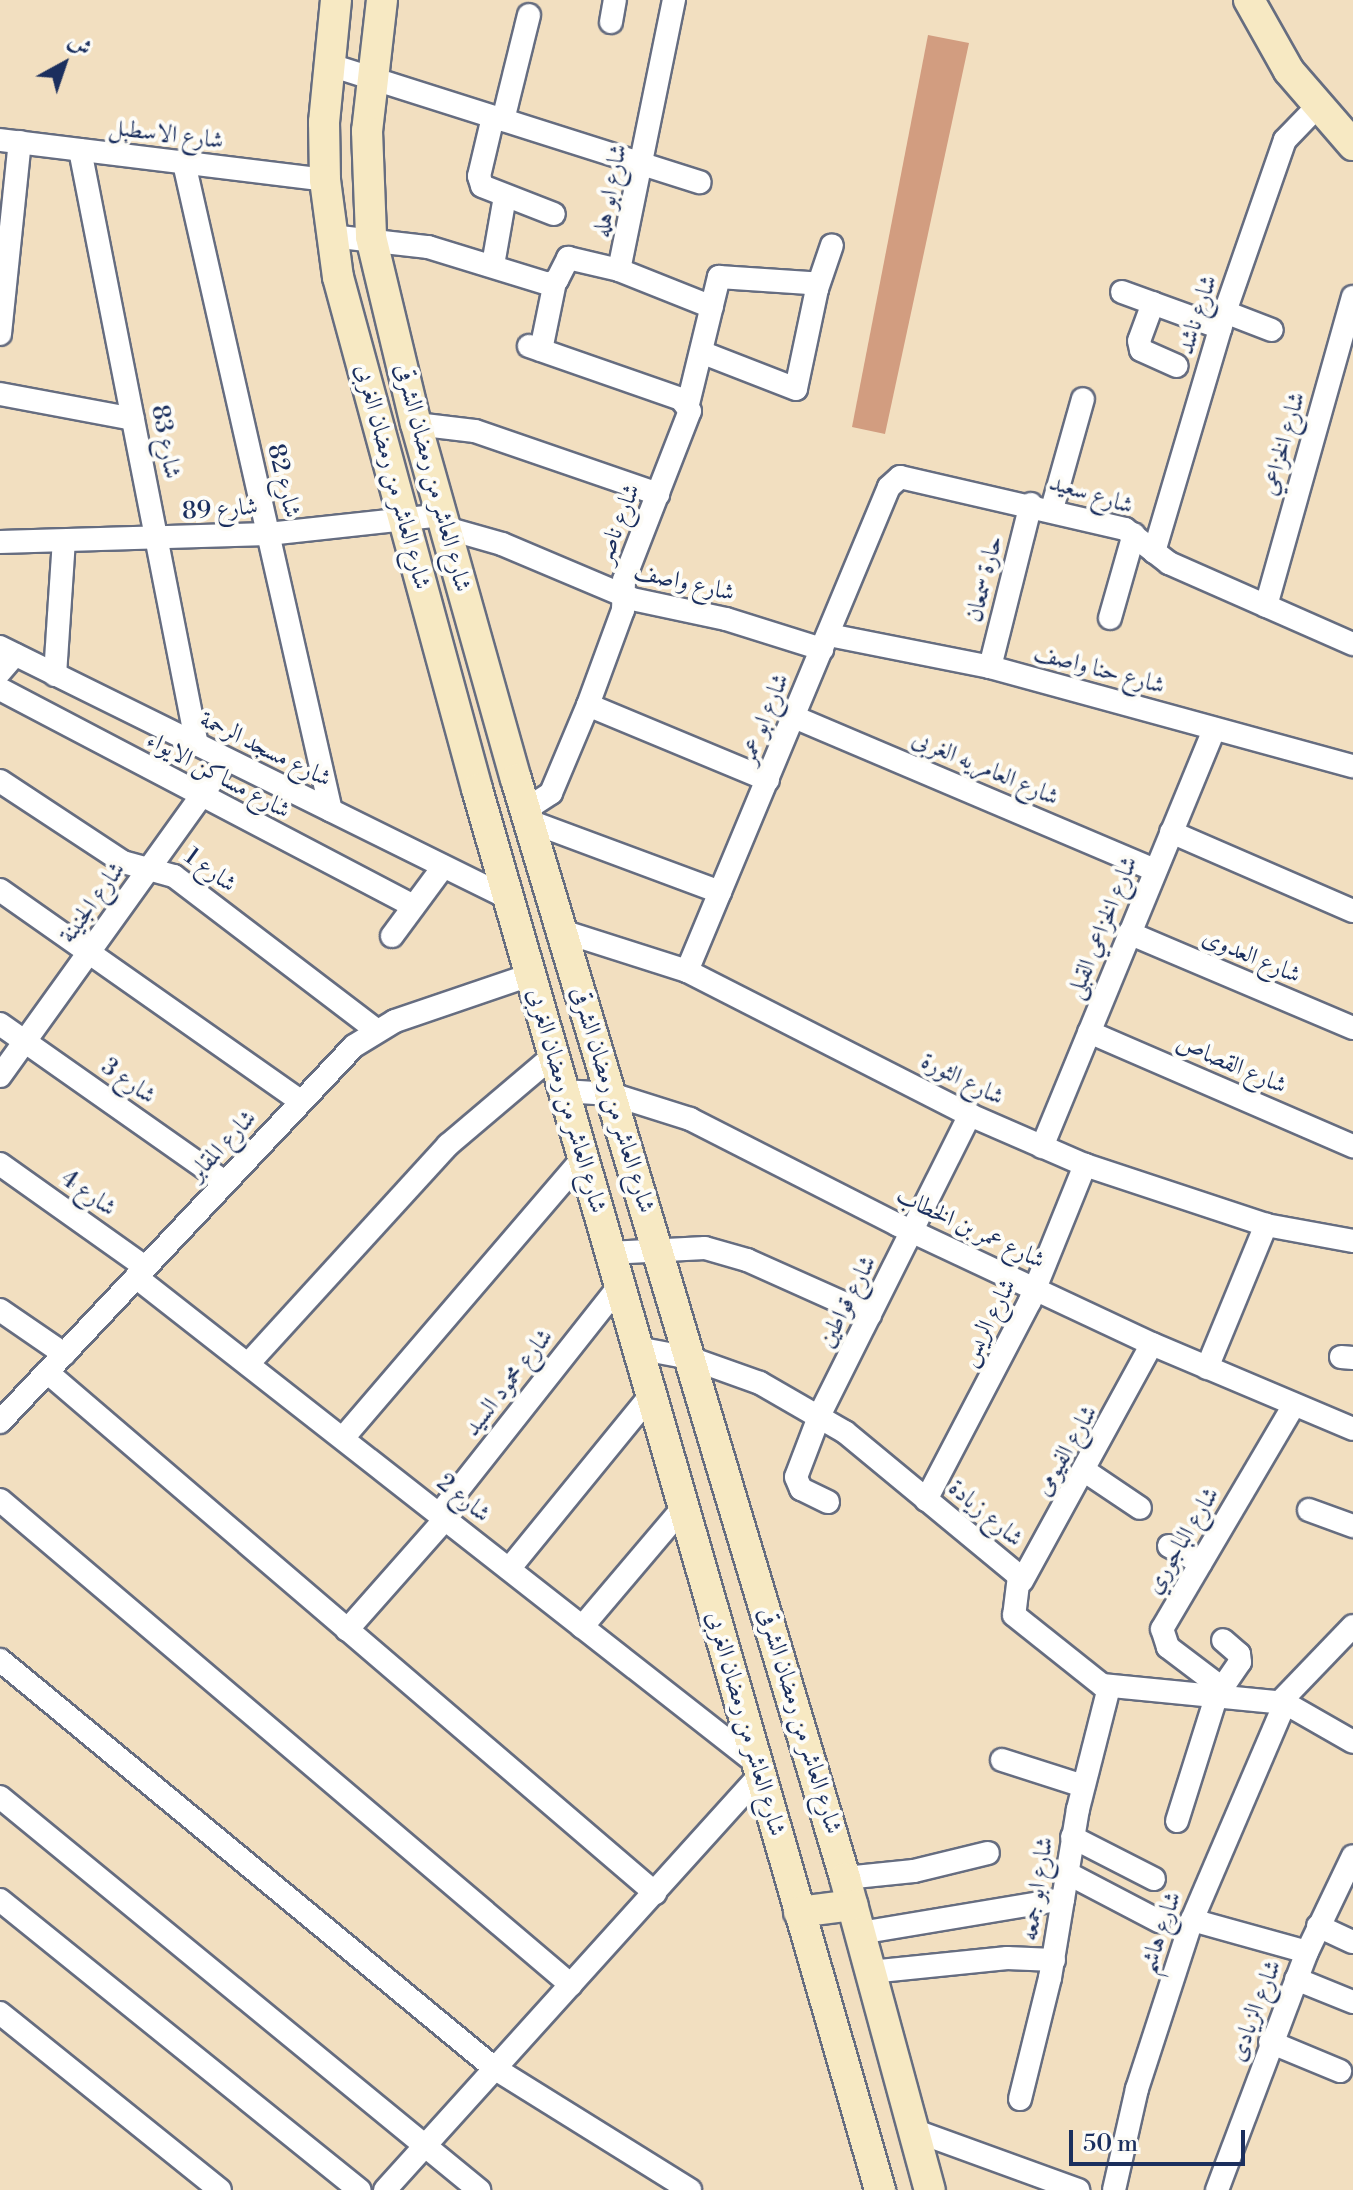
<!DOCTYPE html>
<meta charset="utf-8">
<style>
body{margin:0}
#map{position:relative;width:1353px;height:2190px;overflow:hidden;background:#f2dfc0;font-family:"Libre Bodoni",Amiri,serif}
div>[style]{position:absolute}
.building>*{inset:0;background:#d29d80}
.roads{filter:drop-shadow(2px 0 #666d80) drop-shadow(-2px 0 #666d80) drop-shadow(0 2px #666d80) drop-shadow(0 -2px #666d80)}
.street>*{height:22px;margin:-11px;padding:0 11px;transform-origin:11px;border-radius:11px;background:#fff}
.secondary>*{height:30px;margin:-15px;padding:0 15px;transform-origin:15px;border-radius:15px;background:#f7e9c3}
span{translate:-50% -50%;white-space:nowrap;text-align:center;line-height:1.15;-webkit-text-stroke:8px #fdfcf7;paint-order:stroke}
.street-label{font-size:24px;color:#1b2f5e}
.north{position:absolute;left:24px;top:24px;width:80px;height:80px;-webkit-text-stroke:6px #fdfcf7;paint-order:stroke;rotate:40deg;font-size:22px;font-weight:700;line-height:32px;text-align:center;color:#1b2f5e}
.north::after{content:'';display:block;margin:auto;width:28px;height:36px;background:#1b2f5e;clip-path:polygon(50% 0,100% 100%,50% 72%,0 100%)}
.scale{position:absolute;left:1069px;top:2130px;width:176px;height:36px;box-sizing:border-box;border:4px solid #1b2f5e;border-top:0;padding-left:10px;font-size:24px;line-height:28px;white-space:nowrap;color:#1b2f5e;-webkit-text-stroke:6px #fdfcf7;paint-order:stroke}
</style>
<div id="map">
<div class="building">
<i style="clip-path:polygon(928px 35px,969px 43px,885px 434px,852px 427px)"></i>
</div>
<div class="roads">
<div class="street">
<i style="left:611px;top:22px;width:22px;rotate:-80deg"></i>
<i style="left:327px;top:64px;width:391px;rotate:17.6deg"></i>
<i style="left:493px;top:117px;width:61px;rotate:103.3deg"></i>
<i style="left:479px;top:176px;width:10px;rotate:73deg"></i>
<i style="left:482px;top:186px;width:77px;rotate:21.3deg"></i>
<i style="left:503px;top:120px;width:108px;rotate:-76.1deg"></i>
<i style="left:0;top:140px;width:327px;rotate:7deg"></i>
<i style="left:80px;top:150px;width:606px;rotate:78.88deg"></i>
<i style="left:184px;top:163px;width:664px;rotate:77.22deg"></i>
<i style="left:331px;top:236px;width:98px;rotate:6.5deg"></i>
<i style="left:428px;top:247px;width:126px;rotate:17.1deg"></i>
<i style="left:548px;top:284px;width:10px;rotate:-24deg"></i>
<i style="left:557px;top:280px;width:25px;rotate:-63deg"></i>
<i style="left:568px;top:258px;width:52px;rotate:13.2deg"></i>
<i style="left:619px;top:270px;width:276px;rotate:-78.5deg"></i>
<i style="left:493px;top:265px;width:70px;rotate:-80.1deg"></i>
<i style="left:619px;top:270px;width:100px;rotate:21.7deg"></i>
<i style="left:817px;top:289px;width:46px;rotate:-71.2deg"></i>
<i style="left:1122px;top:292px;width:105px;rotate:20deg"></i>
<i style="left:1153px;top:303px;width:40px;rotate:110.2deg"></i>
<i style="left:1139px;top:341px;width:9px;rotate:77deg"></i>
<i style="left:1141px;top:350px;width:39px;rotate:24deg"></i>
<i style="left:1225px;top:312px;width:50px;rotate:21deg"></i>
<i style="left:0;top:334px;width:193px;rotate:-84.1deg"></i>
<i style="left:541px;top:350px;width:69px;rotate:-78.4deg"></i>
<i style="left:0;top:394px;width:135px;rotate:10.6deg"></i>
<i style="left:688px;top:404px;width:131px;rotate:-76.3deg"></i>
<i style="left:719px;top:277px;width:90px;rotate:3.8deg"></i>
<i style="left:809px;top:283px;width:10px;rotate:37deg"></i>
<i style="left:817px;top:289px;width:102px;rotate:101.9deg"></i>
<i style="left:796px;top:389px;width:100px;rotate:-158.8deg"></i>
<i style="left:416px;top:424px;width:59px;rotate:6.8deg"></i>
<i style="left:475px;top:431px;width:194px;rotate:19deg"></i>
<i style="left:1052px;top:509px;width:114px;rotate:-74.3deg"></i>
<i style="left:446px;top:528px;width:58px;rotate:15.9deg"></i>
<i style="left:502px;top:544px;width:141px;rotate:22.9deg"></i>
<i style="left:632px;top:599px;width:96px;rotate:12deg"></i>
<i style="left:726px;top:619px;width:101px;rotate:17.4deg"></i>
<i style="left:0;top:542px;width:268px;rotate:-1.7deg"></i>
<i style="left:268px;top:534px;width:175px;rotate:-6.2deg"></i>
<i style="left:1154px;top:552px;width:250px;rotate:-73.5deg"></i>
<i style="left:1225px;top:312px;width:182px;rotate:-70.8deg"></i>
<i style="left:1285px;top:140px;width:46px;rotate:-45.9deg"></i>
<i style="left:1266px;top:606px;width:321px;rotate:-74.3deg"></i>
<i style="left:1110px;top:618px;width:87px;rotate:-74.1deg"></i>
<i style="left:829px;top:635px;width:164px;rotate:11.2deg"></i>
<i style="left:990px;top:667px;width:376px;rotate:15.3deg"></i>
<i style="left:0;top:647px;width:567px;rotate:26.29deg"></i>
<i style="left:990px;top:667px;width:168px;rotate:-75.9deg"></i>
<i style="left:0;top:672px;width:23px;rotate:-49deg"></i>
<i style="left:55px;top:675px;width:134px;rotate:-86.2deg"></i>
<i style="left:0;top:689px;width:467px;rotate:27.7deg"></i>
<i style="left:588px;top:705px;width:195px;rotate:22.6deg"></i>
<i style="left:794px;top:717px;width:392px;rotate:23deg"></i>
<i style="left:0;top:781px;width:147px;rotate:33.4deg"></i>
<i style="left:123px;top:862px;width:53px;rotate:15.4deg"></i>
<i style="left:174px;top:876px;width:254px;rotate:37.3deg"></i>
<i style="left:525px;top:810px;width:31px;rotate:-33deg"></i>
<i style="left:551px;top:793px;width:95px;rotate:-67.2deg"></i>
<i style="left:588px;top:705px;width:101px;rotate:-69.8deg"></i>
<i style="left:623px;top:610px;width:30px;rotate:-88deg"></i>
<i style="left:624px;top:580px;width:181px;rotate:-68.7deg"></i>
<i style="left:690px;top:411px;width:15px;rotate:-127deg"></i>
<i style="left:681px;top:399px;width:161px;rotate:-160.8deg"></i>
<i style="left:529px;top:821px;width:204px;rotate:20.4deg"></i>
<i style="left:1171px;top:832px;width:198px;rotate:23.5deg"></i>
<i style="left:0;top:890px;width:367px;rotate:35.1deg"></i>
<i style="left:562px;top:931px;width:131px;rotate:17.7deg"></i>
<i style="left:687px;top:971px;width:318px;rotate:27deg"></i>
<i style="left:970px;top:1115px;width:125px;rotate:23.5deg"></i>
<i style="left:1085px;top:1165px;width:191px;rotate:18.3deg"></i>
<i style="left:1266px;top:1225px;width:88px;rotate:10.4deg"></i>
<i style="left:1129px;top:933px;width:243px;rotate:23deg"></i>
<i style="left:392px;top:936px;width:86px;rotate:-53.5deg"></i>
<i style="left:687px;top:971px;width:524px;rotate:-67.35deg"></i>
<i style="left:889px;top:487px;width:15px;rotate:-42deg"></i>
<i style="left:900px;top:477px;width:231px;rotate:13deg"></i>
<i style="left:1125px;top:529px;width:56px;rotate:37.7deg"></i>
<i style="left:1169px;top:563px;width:201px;rotate:23.8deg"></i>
<i style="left:0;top:1024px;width:275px;rotate:35.1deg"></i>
<i style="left:1089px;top:1032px;width:288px;rotate:23.4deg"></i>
<i style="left:0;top:1076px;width:389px;rotate:-54.3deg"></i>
<i style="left:563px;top:1091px;width:48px;rotate:3.6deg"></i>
<i style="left:611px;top:1094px;width:83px;rotate:17.6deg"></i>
<i style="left:690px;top:1119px;width:233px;rotate:27deg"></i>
<i style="left:898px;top:1225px;width:280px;rotate:25.1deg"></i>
<i style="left:1152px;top:1344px;width:218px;rotate:22.9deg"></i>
<i style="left:1042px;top:1147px;width:452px;rotate:-67.6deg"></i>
<i style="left:0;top:1164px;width:178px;rotate:35.4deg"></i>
<i style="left:609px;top:1253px;width:96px;rotate:-3deg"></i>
<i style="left:705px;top:1248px;width:44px;rotate:15.9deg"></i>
<i style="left:747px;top:1260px;width:135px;rotate:24.1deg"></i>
<i style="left:136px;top:1277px;width:788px;rotate:38.09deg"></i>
<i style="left:0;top:1310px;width:78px;rotate:34.5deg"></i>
<i style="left:637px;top:1348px;width:54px;rotate:10.7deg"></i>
<i style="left:690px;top:1358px;width:74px;rotate:19.7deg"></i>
<i style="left:760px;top:1383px;width:98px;rotate:30deg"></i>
<i style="left:845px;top:1432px;width:226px;rotate:39.6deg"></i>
<i style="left:1019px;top:1576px;width:39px;rotate:97deg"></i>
<i style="left:1014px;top:1615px;width:112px;rotate:38.5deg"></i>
<i style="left:1102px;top:1685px;width:184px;rotate:5.6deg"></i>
<i style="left:1285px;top:1703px;width:78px;rotate:29.8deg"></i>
<i style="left:1341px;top:1357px;width:12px;rotate:5deg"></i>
<i style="left:248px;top:1364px;width:297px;rotate:-47.6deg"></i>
<i style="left:448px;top:1145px;width:138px;rotate:-40.3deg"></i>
<i style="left:1207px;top:1368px;width:155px;rotate:-67.6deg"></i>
<i style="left:47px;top:1372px;width:801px;rotate:40.59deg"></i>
<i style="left:0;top:1422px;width:516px;rotate:-46.73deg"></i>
<i style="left:354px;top:1046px;width:48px;rotate:-31.4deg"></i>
<i style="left:395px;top:1021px;width:143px;rotate:-18.8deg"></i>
<i style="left:343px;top:1438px;width:367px;rotate:-49.4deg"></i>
<i style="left:1085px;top:1471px;width:66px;rotate:33.9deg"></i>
<i style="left:0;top:1500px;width:749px;rotate:40.34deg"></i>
<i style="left:926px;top:1500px;width:225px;rotate:-62.4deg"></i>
<i style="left:1030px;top:1301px;width:147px;rotate:-68deg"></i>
<i style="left:828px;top:1502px;width:30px;rotate:-154deg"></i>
<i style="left:801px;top:1489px;width:13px;rotate:-113deg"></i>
<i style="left:796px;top:1477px;width:67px;rotate:-69.1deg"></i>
<i style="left:820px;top:1414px;width:335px;rotate:-63.4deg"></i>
<i style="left:1309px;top:1510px;width:47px;rotate:20deg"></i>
<i style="left:440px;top:1513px;width:289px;rotate:-51.7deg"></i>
<i style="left:1169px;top:1546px;width:36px;rotate:28deg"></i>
<i style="left:509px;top:1569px;width:223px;rotate:-50.8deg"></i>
<i style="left:1022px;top:1581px;width:270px;rotate:-61.3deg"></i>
<i style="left:582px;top:1627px;width:155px;rotate:-49.7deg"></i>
<i style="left:347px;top:1630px;width:149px;rotate:-48.5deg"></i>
<i style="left:0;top:1660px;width:641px;rotate:39.55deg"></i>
<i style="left:494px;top:2068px;width:231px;rotate:31.9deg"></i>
<i style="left:1222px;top:1688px;width:68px;rotate:-142.8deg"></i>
<i style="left:1168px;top:1647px;width:19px;rotate:-108deg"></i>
<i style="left:1162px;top:1629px;width:260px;rotate:-59.5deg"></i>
<i style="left:1280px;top:1702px;width:105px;rotate:-46.2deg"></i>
<i style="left:1002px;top:1760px;width:85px;rotate:17.8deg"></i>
<i style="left:0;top:1797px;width:620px;rotate:39.37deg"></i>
<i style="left:1177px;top:1821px;width:130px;rotate:-72.5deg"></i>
<i style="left:1216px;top:1697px;width:42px;rotate:-55.6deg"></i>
<i style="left:1240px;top:1662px;width:8px;rotate:-97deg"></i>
<i style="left:1239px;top:1654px;width:21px;rotate:-139deg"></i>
<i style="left:1072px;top:1837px;width:92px;rotate:27.1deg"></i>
<i style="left:1067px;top:1873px;width:104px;rotate:27.6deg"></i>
<i style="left:845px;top:1878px;width:69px;rotate:-5.8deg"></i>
<i style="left:914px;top:1871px;width:76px;rotate:-13.7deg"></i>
<i style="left:0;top:1900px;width:462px;rotate:38.9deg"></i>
<i style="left:1192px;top:1920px;width:119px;rotate:15.5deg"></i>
<i style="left:1318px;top:1926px;width:38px;rotate:25deg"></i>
<i style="left:860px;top:1933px;width:206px;rotate:-9.5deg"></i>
<i style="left:870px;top:1972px;width:138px;rotate:-5.8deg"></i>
<i style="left:1007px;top:1958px;width:47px;rotate:2.4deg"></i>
<i style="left:1296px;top:1979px;width:61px;rotate:22deg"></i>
<i style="left:0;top:2013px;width:282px;rotate:38.8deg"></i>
<i style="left:1270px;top:2042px;width:76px;rotate:22.5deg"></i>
<i style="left:1020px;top:2099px;width:125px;rotate:-76.1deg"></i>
<i style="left:1050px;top:1978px;width:171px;rotate:-80.6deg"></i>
<i style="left:1078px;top:1809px;width:126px;rotate:-75.7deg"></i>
<i style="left:913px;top:2130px;width:176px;rotate:20deg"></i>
<i style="left:385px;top:2190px;width:559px;rotate:-47.9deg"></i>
<i style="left:1114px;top:2190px;width:104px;rotate:-77.2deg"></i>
<i style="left:1137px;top:2089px;width:178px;rotate:-72deg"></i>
<i style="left:1192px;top:1920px;width:236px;rotate:-66.8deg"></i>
<i style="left:1217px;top:2190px;width:254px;rotate:-69.3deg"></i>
<i style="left:1307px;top:1952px;width:106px;rotate:-64.4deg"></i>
</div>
<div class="secondary">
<i style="left:336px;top:0;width:123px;rotate:95.6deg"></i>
<i style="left:324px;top:122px;width:58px;rotate:89deg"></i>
<i style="left:325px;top:180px;width:98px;rotate:82.4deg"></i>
<i style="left:338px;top:277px;width:531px;rotate:74.81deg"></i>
<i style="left:477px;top:789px;width:1458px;rotate:73.95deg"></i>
<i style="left:382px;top:0;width:132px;rotate:96.5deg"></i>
<i style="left:367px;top:131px;width:106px;rotate:87.8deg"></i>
<i style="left:371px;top:237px;width:192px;rotate:76.5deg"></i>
<i style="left:416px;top:424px;width:369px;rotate:74.3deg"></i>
<i style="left:516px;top:779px;width:1147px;rotate:73.33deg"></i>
<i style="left:845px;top:1878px;width:323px;rotate:74.8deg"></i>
<i style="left:1249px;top:0;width:81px;rotate:60.6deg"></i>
<i style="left:1289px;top:71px;width:98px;rotate:49.1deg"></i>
<i style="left:799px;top:1912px;width:54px;rotate:-7.4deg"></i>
</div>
</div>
<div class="street-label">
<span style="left:166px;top:135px;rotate:7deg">شارع الاسطبل</span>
<span style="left:611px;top:191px;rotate:-79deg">شارع ابو هله</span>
<span style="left:1198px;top:315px;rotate:-72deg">شارع ناشد</span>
<span style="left:165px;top:442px;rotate:79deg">شارع 83</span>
<span style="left:1284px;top:444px;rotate:-74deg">شارع الخزاعي</span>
<span style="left:392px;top:477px;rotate:75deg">شارع العاشر من رمضان الغربى</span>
<span style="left:432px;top:478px;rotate:75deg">شارع العاشر من رمضان الشرقى</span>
<span style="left:283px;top:481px;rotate:76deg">شارع 82</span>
<span style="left:1091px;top:495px;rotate:17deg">شارع سعيد</span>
<span style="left:220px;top:510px;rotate:-4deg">شارع 89</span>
<span style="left:619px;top:524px;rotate:-69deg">شارع ناصر</span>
<span style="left:985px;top:579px;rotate:-76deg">حارة سمعان</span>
<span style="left:684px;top:583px;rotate:13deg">شارع واصف</span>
<span style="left:1099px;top:670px;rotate:15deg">شارع حنا واصف</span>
<span style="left:765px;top:719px;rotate:-68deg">شارع ابو عمر</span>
<span style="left:265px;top:750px;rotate:26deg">شارع مسجد الرحمة</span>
<span style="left:985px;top:769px;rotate:23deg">شارع العامريه الغربى</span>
<span style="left:218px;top:776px;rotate:28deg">شارع مساكن الايواء</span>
<span style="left:210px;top:871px;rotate:36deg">شارع 1</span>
<span style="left:93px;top:903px;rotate:-54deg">شارع الجنينة</span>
<span style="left:1103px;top:928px;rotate:-68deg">شارع الخزاعي القبلى</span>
<span style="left:1251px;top:957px;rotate:23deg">شارع العدوى</span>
<span style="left:1231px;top:1065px;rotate:23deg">شارع القصاص</span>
<span style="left:962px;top:1080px;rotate:26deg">شارع الثورة</span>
<span style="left:128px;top:1082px;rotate:35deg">شارع 3</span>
<span style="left:612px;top:1100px;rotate:73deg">شارع العاشر من رمضان الشرقى</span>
<span style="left:566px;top:1101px;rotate:74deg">شارع العاشر من رمضان الغربى</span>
<span style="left:223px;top:1146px;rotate:-47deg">شارع المقابر</span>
<span style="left:88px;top:1194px;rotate:35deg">شارع 4</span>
<span style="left:970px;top:1229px;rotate:25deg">شارع عمر بن الخطاب</span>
<span style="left:848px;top:1302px;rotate:-63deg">شارع قواطين</span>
<span style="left:989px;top:1323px;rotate:-63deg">شارع الريس</span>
<span style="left:509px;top:1383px;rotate:-52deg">شارع محمود السيد</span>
<span style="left:1067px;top:1451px;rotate:-60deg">شارع الفيومى</span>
<span style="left:463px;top:1499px;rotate:39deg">شارع 2</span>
<span style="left:985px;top:1514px;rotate:40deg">شارع زيادة</span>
<span style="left:1183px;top:1541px;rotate:-59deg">شارع الباجوري</span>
<span style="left:799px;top:1721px;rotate:73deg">شارع العاشر من رمضان الشرقى</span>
<span style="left:745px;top:1724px;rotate:74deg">شارع العاشر من رمضان الغربى</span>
<span style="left:1038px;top:1889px;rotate:-81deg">شارع ابو جمعه</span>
<span style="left:1161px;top:1933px;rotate:-71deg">شارع هاشم</span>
<span style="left:1256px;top:2011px;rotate:-69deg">شارع الزيادى</span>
</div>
<div class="north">ش</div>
<div class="scale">50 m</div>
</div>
